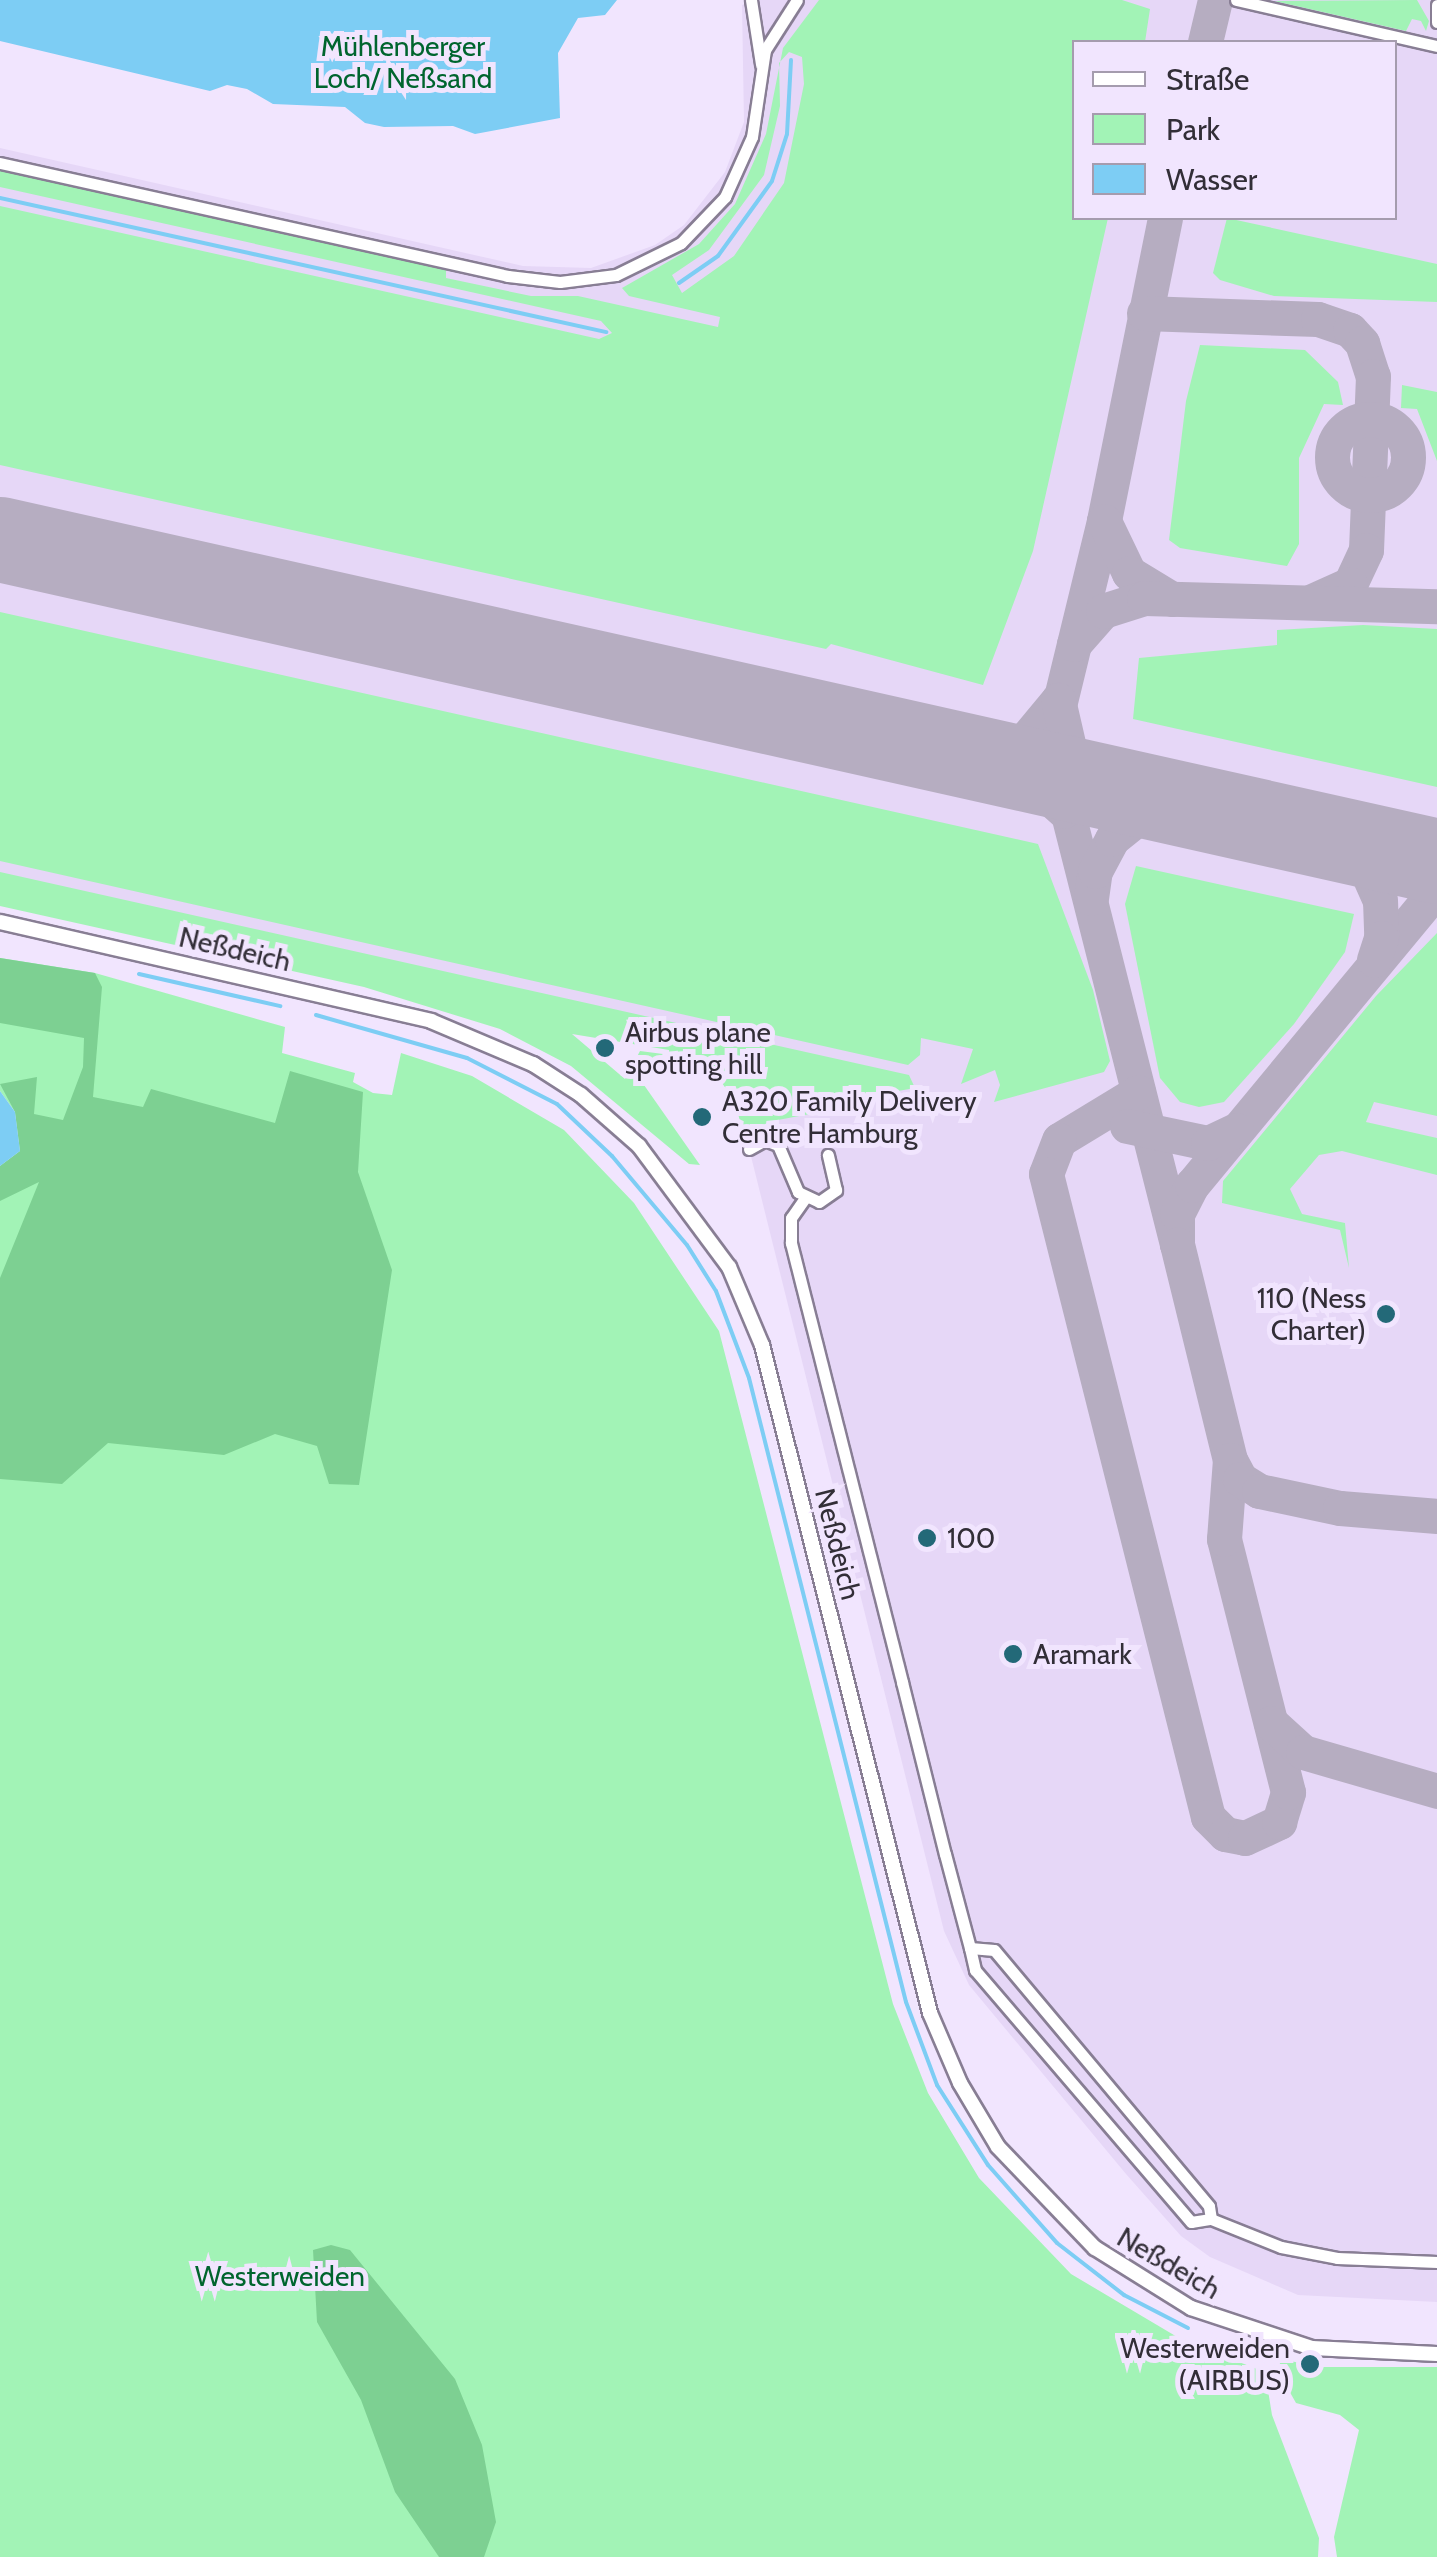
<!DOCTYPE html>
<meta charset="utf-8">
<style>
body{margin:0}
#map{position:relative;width:1437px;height:2557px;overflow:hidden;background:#f1e5fe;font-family:Cabin,sans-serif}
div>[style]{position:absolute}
.built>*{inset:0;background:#e6d7f7}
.green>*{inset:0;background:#a2f3b6}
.forest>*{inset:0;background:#7dd092}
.water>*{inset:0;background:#7dcdf4}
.stream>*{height:4px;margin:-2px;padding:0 2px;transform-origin:2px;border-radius:2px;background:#7dcdf4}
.taxiway>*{height:35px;margin:-17.5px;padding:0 17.5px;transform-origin:17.5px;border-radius:17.5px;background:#b6adc1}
.taxiway>.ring{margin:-17.5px;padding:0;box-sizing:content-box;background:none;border:35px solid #b6adc1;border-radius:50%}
.runway>*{height:85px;margin:-42.5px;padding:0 42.5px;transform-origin:42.5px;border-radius:42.5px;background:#b6adc1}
.roads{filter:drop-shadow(2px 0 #887e94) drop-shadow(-2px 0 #887e94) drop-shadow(0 2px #887e94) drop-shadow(0 -2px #887e94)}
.minor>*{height:11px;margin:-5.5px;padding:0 5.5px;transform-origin:5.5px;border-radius:5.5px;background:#fff}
.tertiary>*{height:14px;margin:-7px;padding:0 7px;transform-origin:7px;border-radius:7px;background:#fff}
.dots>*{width:28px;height:28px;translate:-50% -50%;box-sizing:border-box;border:5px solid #f1e5fe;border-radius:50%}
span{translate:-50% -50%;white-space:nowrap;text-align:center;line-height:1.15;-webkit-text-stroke:10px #f1e5fe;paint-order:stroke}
.park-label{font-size:28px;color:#00652e}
.street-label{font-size:28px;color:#322e37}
.poi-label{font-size:28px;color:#322e37}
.left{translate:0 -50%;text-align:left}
.right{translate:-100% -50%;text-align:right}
.legend{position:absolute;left:1072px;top:40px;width:325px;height:180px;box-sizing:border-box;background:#f1e5fe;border:2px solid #a59cae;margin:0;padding:12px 18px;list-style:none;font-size:30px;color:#322e37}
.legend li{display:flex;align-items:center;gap:20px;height:50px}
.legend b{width:50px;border:2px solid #a59cae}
</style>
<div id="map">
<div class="built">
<i style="clip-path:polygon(evenodd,758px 0,1437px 0,1437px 2302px,1298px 2295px,1210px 2257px,1181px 2236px,1126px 2174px,969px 1985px,944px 1931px,722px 1040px,0 878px,0 148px,523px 266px,591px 268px,655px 245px,684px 225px,725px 172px,744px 122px,742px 5px,758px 0,1074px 42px,1394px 42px,1394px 218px,1074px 218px,1074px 42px)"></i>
</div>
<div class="green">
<i style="clip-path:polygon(evenodd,819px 0,1122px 0,1150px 9px,1145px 42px,1074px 42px,1074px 218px,1108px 218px,1033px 551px,983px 685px,831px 644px,826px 649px,0 465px,0 206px,599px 339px,612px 333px,601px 321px,0 187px,0 170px,446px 270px,446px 278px,531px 296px,578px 296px,718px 327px,720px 317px,629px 296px,622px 288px,699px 244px,735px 204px,766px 134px,783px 48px,819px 0,789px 52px,802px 57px,804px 84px,784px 183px,734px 256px,682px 293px,672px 275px,709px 250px,764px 175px,780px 106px,779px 63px,789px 52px)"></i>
<i style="clip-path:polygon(1417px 0,1429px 21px,1426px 31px,1421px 21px,1412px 19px,1406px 31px,1274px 1px)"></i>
<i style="clip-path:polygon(1227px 218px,1437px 264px,1437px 302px,1274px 296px,1220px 280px,1213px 273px)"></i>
<i style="clip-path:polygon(1200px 345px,1305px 350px,1338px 382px,1343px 405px,1324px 404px,1299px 458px,1299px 544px,1287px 566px,1180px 548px,1169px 540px,1186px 401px)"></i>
<i style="clip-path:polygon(1402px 385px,1437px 392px,1437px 494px,1437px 461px,1417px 409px,1401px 408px)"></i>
<i style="clip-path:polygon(0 612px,1038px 844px,1093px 990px,1110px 1061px,1104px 1072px,994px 1102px,1000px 1085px,995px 1070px,961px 1084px,973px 1049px,921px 1038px,920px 1055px,908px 1065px,0 861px)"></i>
<i style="clip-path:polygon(1363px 625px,1437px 629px,1437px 787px,1133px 719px,1139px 658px,1277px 645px,1277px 630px)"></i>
<i style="clip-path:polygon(1136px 866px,1354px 914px,1345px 952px,1294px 1024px,1224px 1102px,1199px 1107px,1180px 1102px,1160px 1078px,1125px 904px)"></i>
<i style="clip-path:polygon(0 872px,909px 1075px,915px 1088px,825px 1104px,826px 1111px,767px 1122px,756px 1136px,743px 1134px,735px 1101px,703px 1057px,669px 1057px,669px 1050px,572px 1034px,625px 1079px,640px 1051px,663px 1054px,645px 1067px,644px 1085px,700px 1165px,689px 1164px,571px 1066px,500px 1029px,364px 987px,0 906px)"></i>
<i style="clip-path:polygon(1437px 933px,1437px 1116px,1374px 1102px,1366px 1122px,1437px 1138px,1437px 1175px,1342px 1151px,1319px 1155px,1290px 1189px,1302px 1214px,1345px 1223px,1349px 1268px,1340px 1230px,1222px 1203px,1223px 1181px,1376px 996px)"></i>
<i style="clip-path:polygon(0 958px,95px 973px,285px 1027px,282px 1053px,355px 1073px,353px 1082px,373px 1093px,392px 1095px,401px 1053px,472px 1076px,564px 1130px,634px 1203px,719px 1331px,893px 2004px,928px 2093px,979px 2178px,1071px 2274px,1184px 2341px,1265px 2372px,1272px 2415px,1319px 2538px,1318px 2557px,0 2557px,0 1166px,20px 1151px,15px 1112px,0 1091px)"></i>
<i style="clip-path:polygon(1281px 2359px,1319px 2367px,1437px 2367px,1437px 2557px,1337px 2557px,1334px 2537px,1359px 2430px,1340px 2415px,1296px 2403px,1278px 2371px)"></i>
</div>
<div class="forest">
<i style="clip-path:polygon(0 958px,95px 973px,102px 987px,93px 1097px,143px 1107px,151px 1089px,275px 1123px,290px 1071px,363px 1092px,358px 1172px,392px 1270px,359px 1485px,329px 1484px,317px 1446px,275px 1434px,224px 1455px,108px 1443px,62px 1484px,0 1479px,0 1278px,39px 1182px,0 1201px,0 1166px,20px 1151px,15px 1112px,0 1084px,37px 1077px,34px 1114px,63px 1120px,83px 1067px,84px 1038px,0 1023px)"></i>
<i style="clip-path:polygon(331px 2245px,350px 2250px,455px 2379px,482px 2445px,496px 2522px,484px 2557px,439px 2557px,395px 2492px,361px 2400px,317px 2322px,313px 2250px)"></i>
</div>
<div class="water">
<i style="clip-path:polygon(0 0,617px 0,605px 15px,578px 18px,558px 53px,560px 118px,475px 134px,453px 126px,384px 127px,365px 123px,345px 107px,273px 104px,247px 89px,227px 85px,210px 91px,0 41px)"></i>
<i style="clip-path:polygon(0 1091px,15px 1112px,20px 1151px,0 1166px)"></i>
</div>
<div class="stream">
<i style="left:0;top:198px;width:621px;rotate:12.47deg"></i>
<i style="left:679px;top:283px;width:47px;rotate:-34.7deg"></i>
<i style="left:718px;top:256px;width:92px;rotate:-54.2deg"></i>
<i style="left:772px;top:181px;width:49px;rotate:-72.3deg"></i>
<i style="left:787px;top:134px;width:74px;rotate:-86.9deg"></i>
<i style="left:139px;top:974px;width:145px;rotate:12.8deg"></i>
<i style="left:316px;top:1015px;width:157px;rotate:15.9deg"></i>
<i style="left:467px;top:1058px;width:101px;rotate:27.1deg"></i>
<i style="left:557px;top:1104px;width:76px;rotate:43.4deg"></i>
<i style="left:612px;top:1156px;width:116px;rotate:49.9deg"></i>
<i style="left:687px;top:1245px;width:54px;rotate:57.8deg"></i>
<i style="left:716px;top:1291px;width:93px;rotate:69.2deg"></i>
<i style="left:749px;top:1378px;width:643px;rotate:75.88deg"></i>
<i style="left:906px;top:2002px;width:89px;rotate:69.5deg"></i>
<i style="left:937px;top:2085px;width:95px;rotate:57.5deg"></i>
<i style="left:988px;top:2165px;width:104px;rotate:48.5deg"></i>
<i style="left:1057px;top:2243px;width:85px;rotate:37.8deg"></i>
<i style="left:1124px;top:2295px;width:72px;rotate:27.3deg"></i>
</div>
<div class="taxiway">
<i style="left:1205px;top:42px;width:43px;rotate:-76.6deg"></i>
<i style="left:1165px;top:218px;width:309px;rotate:101.4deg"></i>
<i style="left:1104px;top:521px;width:228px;rotate:103.7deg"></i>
<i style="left:1050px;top:743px;width:517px;rotate:75.78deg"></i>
<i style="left:1177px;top:1244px;width:30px;rotate:-90deg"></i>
<i style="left:1177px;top:1214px;width:33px;rotate:-63deg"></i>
<i style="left:1192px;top:1185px;width:384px;rotate:-50.4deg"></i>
<i style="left:1144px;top:313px;width:174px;rotate:2deg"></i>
<i style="left:1318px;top:319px;width:34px;rotate:19deg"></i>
<i style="left:1350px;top:330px;width:18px;rotate:47deg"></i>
<i style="left:1362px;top:343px;width:35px;rotate:72deg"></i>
<i style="left:1373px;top:376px;width:174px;rotate:92.3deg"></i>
<i style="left:1366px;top:550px;width:38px;rotate:115deg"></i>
<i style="left:1350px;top:584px;width:42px;rotate:155.9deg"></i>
<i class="ring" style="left:1332px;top:419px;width:41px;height:41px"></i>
<i style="left:1104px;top:521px;width:58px;rotate:64.3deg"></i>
<i style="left:1129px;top:573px;width:50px;rotate:31.2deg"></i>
<i style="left:1074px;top:644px;width:44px;rotate:-48.7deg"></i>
<i style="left:1103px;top:611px;width:43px;rotate:-17.6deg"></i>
<i style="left:1144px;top:598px;width:293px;rotate:1.6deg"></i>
<i style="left:970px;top:756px;width:55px;rotate:-14.8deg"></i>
<i style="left:1023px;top:742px;width:55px;rotate:-50.2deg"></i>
<i style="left:1058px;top:700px;width:53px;rotate:77deg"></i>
<i style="left:1070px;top:752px;width:55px;rotate:40.6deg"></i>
<i style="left:1014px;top:766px;width:67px;rotate:42deg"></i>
<i style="left:1335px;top:838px;width:42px;rotate:44deg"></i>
<i style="left:1365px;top:867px;width:36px;rotate:66deg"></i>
<i style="left:1380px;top:900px;width:38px;rotate:88deg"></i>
<i style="left:1381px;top:938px;width:23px;rotate:108deg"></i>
<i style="left:1091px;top:898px;width:27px;rotate:-82deg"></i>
<i style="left:1095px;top:871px;width:36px;rotate:-62deg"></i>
<i style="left:1112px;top:839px;width:32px;rotate:-39deg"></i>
<i style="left:1137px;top:819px;width:47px;rotate:-18.4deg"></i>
<i style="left:1138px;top:1092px;width:92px;rotate:148.7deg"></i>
<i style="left:1059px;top:1140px;width:36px;rotate:111deg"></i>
<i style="left:1046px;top:1174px;width:663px;rotate:75.86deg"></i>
<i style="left:1208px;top:1817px;width:24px;rotate:45deg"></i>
<i style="left:1225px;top:1834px;width:20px;rotate:11deg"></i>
<i style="left:1245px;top:1838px;width:38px;rotate:-25deg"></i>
<i style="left:1279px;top:1822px;width:31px;rotate:-73deg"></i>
<i style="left:1288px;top:1792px;width:261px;rotate:-104.2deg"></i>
<i style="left:1224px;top:1539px;width:79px;rotate:-85.7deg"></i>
<i style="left:1230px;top:1460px;width:222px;rotate:-103.8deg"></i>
<i style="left:1127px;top:1126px;width:83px;rotate:11.9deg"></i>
<i style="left:1208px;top:1143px;width:31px;rotate:-25deg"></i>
<i style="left:1230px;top:1460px;width:21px;rotate:62deg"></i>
<i style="left:1240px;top:1479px;width:22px;rotate:32deg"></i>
<i style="left:1259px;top:1491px;width:83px;rotate:11.9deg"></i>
<i style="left:1340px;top:1508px;width:97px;rotate:4.7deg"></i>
<i style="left:1271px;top:1723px;width:43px;rotate:42.2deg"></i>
<i style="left:1303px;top:1752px;width:140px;rotate:16.2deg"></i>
</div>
<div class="runway">
<i style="left:0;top:539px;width:1473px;rotate:12.63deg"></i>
</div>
<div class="roads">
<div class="minor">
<i style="left:751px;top:0;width:65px;rotate:81.1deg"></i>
<i style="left:1236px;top:0;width:206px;rotate:12.9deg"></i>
<i style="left:1437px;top:5px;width:17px;rotate:90deg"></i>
<i style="left:0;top:163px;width:520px;rotate:12.54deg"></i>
<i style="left:508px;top:276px;width:52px;rotate:6.6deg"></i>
<i style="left:560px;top:282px;width:56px;rotate:-7.1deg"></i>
<i style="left:616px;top:275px;width:72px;rotate:-26.2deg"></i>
<i style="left:681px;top:243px;width:64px;rotate:-46.3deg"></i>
<i style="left:725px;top:197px;width:66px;rotate:-65.8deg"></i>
<i style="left:752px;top:137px;width:88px;rotate:-81.5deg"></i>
<i style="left:765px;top:50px;width:59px;rotate:-57.4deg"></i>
<i style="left:749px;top:1149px;width:18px;rotate:-29deg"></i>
<i style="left:765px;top:1140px;width:14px;rotate:21deg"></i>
<i style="left:778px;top:1145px;width:51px;rotate:66.9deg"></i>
<i style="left:798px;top:1192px;width:23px;rotate:25deg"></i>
<i style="left:819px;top:1202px;width:21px;rotate:-35deg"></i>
<i style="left:836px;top:1190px;width:36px;rotate:-103deg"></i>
<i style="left:805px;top:1198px;width:24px;rotate:125deg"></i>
<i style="left:791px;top:1218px;width:25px;rotate:90deg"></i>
<i style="left:791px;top:1243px;width:453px;rotate:75.8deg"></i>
<i style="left:902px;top:1682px;width:177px;rotate:76deg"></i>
<i style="left:945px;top:1854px;width:97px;rotate:75.1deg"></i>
<i style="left:970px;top:1948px;width:23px;rotate:77deg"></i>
<i style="left:975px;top:1970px;width:332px;rotate:49.4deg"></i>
<i style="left:1191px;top:2222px;width:20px;rotate:-9deg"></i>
<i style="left:1211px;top:2219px;width:13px;rotate:-99deg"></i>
<i style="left:1209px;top:2206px;width:334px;rotate:-130deg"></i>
<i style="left:994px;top:1950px;width:24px;rotate:-175deg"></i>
<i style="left:1211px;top:2219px;width:75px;rotate:21.8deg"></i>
<i style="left:1281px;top:2247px;width:57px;rotate:11.1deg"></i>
<i style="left:1337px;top:2258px;width:100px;rotate:2.3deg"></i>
</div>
<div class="tertiary">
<i style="left:0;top:922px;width:442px;rotate:12.9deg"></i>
<i style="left:431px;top:1021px;width:111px;rotate:22.9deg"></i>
<i style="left:533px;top:1064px;width:57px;rotate:32.9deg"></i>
<i style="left:581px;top:1095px;width:77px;rotate:41.3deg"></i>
<i style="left:639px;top:1146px;width:151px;rotate:53.4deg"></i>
<i style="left:729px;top:1267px;width:85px;rotate:67.1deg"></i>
<i style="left:762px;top:1345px;width:689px;rotate:75.88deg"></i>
<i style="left:930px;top:2013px;width:76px;rotate:66.8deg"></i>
<i style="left:960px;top:2083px;width:74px;rotate:59.3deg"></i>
<i style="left:998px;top:2147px;width:140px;rotate:46.2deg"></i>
<i style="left:1095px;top:2248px;width:113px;rotate:32deg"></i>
<i style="left:1191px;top:2308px;width:127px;rotate:18.3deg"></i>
<i style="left:1312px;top:2348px;width:125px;rotate:2.7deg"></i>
</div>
</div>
<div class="dots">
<i style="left:605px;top:1048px;background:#236978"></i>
<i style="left:702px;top:1117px;background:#236978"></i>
<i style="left:1386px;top:1314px;background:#236978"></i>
<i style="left:927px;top:1538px;background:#236978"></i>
<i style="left:1013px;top:1654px;background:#236978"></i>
<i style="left:1310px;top:2364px;background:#236978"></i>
</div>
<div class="park-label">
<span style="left:403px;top:62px">Mühlenberger<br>Loch/ Neßsand</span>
<span style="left:280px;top:2276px">Westerweiden</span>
</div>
<div class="street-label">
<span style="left:235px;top:949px;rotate:13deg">Neßdeich</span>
<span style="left:838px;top:1544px;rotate:76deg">Neßdeich</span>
<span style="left:1169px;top:2263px;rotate:30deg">Neßdeich</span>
</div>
<div class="poi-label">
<span class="left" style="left:625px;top:1048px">Airbus plane<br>spotting hill</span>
<span class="left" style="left:722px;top:1117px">A320 Family Delivery<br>Centre Hamburg</span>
<span class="right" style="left:1366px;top:1314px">110 (Ness<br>Charter)</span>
<span class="left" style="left:947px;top:1538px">100</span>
<span class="left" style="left:1033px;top:1654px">Aramark</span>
<span class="right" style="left:1290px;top:2364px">Westerweiden<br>(AIRBUS)</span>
</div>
<ul class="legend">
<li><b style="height:12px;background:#fff"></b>Straße</li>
<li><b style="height:28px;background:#a2f3b6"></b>Park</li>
<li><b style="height:28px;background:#7dcdf4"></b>Wasser</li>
</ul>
</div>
